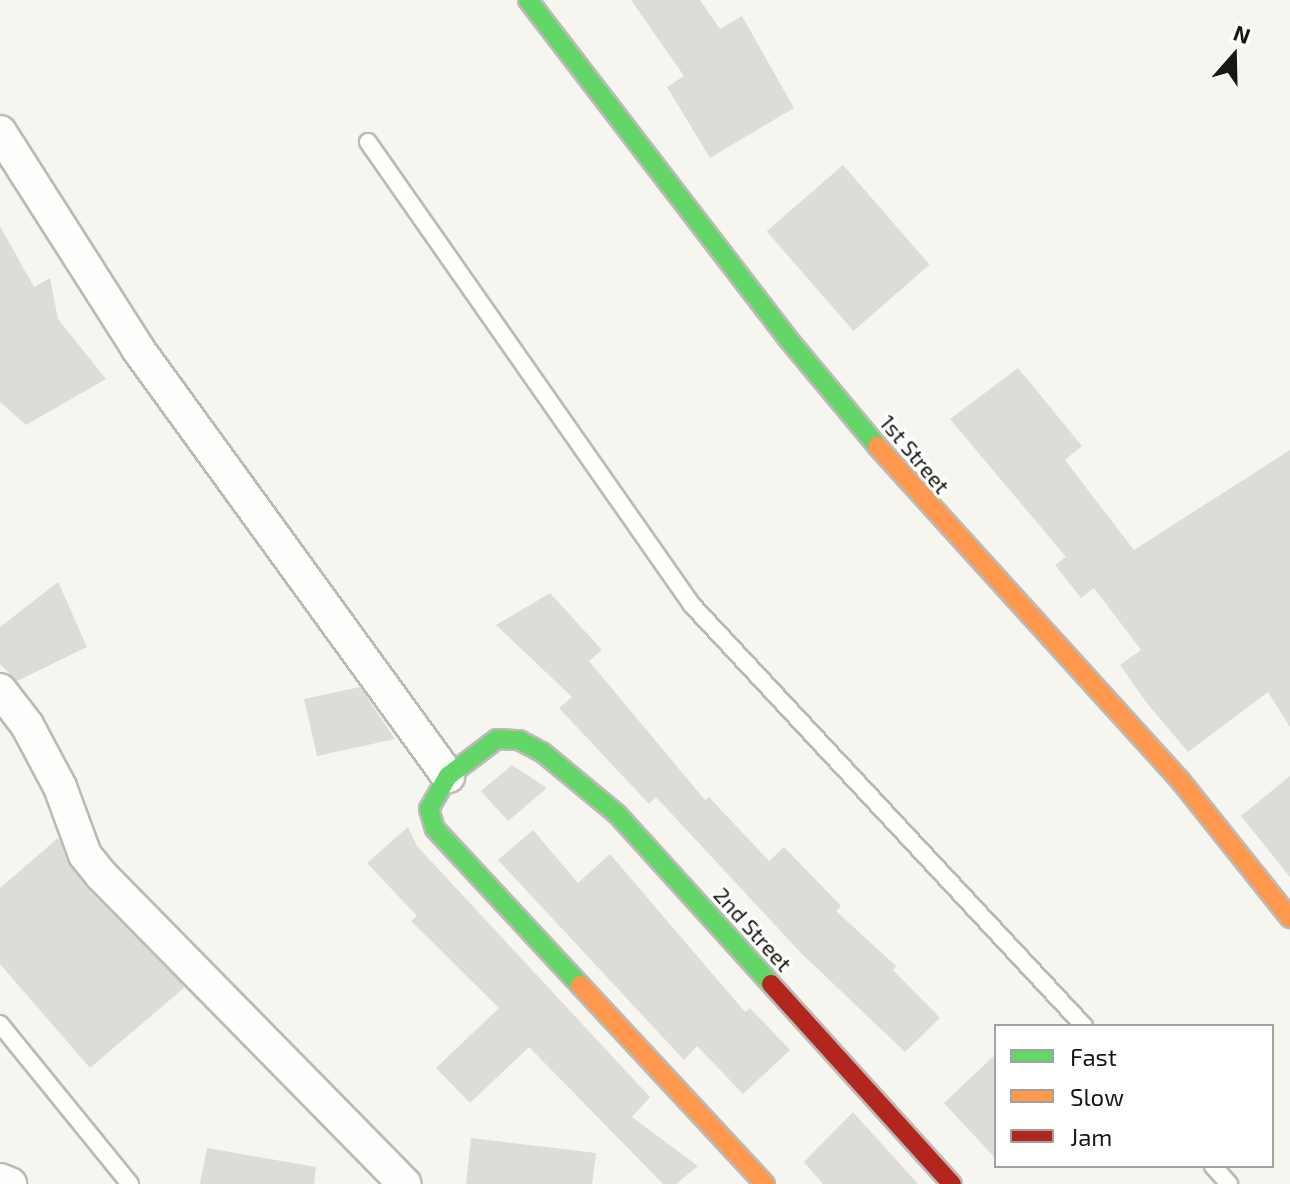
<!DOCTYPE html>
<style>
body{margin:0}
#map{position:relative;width:1290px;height:1184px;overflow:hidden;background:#f6f5f0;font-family:"Exo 2",sans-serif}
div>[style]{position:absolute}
.building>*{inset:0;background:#dedcd9;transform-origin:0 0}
.roads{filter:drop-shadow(2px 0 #bbbab5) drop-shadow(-2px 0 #bbbab5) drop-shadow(0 2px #bbbab5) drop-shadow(0 -2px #bbbab5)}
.lane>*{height:16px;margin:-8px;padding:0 8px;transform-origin:8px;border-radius:8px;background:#fefefd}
.street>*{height:32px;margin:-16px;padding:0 16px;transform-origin:16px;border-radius:16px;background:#fefefd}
.fast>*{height:18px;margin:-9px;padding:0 9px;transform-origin:9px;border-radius:9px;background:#63d668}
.slow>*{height:18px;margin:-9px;padding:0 9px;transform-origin:9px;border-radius:9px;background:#ff974d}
.jam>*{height:18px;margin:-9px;padding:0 9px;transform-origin:9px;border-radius:9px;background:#b3261e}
span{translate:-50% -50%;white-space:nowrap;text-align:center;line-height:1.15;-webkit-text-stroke:6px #fff;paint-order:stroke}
.street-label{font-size:22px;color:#181713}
.legend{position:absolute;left:994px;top:1024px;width:280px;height:144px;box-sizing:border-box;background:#fff;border:2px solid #a3a2a1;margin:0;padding:10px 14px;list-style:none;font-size:24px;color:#181713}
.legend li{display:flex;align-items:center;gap:16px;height:40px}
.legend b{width:40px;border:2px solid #a3a2a1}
.north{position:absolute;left:1194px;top:16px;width:80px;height:80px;-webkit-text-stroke:6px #fff;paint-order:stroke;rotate:20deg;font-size:22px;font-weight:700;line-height:32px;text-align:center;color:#181713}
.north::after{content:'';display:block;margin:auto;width:28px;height:36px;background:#181713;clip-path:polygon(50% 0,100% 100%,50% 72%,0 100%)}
</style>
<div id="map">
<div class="building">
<i style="clip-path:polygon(631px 0,700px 0,720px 29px,742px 16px,794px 108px,710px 158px,667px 87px,684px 76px)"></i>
<i style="left:843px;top:165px;width:132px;height:101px;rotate:49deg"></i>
<i style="clip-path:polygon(0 226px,34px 287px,50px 278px,58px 319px,106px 379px,26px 425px,0 402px)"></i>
<i style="clip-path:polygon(1018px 368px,1082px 446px,1065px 460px,1134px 550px,1290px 450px,1290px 727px,1268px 692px,1188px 752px,1146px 702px,1120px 665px,1141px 650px,1094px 588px,1081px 598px,1055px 565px,1066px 557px,950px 419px)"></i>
<i style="clip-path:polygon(58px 582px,87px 647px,17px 681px,0 664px,0 627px)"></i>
<i style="clip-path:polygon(550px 593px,602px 650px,589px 661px,705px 800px,709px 797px,769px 861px,784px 847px,841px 906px,836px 911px,896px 966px,893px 970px,940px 1018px,905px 1052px,800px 952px,656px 797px,649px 804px,559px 708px,572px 697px,496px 625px)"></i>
<i style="clip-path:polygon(360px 687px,395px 739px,317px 756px,304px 699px)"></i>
<i style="clip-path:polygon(512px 765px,547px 788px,508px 821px,481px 791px)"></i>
<i style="clip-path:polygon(1290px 776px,1290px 877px,1241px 816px)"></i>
<i style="clip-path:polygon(408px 827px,417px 846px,650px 1097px,632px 1117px,698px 1166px,676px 1184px,663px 1184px,529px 1047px,470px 1103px,436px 1068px,499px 1008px,411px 921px,417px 916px,367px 863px)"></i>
<i style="clip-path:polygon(533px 830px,578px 883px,610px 854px,745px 1012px,750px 1008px,790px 1050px,743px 1094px,697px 1046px,684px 1060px,498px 860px)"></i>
<i style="clip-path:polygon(58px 838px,86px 887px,185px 987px,90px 1068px,0 964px,0 888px)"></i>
<i style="clip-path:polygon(996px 1054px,996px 1159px,944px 1103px)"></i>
<i style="clip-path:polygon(853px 1112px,918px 1184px,823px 1184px,804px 1162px)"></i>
<i style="clip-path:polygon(471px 1138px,596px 1153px,592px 1184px,466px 1184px)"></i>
<i style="clip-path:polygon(207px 1148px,316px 1167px,314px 1184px,200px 1184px)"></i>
</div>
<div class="roads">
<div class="lane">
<i style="left:368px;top:142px;width:565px;rotate:55.02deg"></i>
<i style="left:692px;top:605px;width:575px;rotate:47.04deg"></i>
<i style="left:0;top:1024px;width:206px;rotate:50.9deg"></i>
<i style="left:1213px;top:1166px;width:24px;rotate:48deg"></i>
</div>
<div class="street">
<i style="left:0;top:132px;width:257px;rotate:57.5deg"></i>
<i style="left:138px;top:349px;width:528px;rotate:54.02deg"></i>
<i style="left:0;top:690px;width:44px;rotate:52.4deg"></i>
<i style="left:27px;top:725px;width:70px;rotate:62deg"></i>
<i style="left:60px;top:787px;width:72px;rotate:69.8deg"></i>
<i style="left:85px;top:855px;width:26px;rotate:51deg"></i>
<i style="left:101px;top:875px;width:433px;rotate:45.5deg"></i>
<i style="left:0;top:1180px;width:11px;rotate:22deg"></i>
</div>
<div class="fast">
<i style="left:528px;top:0;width:427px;rotate:52.5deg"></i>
<i style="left:788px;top:339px;width:139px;rotate:50.2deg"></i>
<i style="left:580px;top:985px;width:213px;rotate:-132.9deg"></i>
<i style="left:435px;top:829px;width:21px;rotate:-107deg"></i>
<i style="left:429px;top:809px;width:38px;rotate:-60deg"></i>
<i style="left:448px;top:776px;width:61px;rotate:-37.1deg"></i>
<i style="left:497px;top:739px;width:22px;rotate:3deg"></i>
<i style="left:519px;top:740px;width:26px;rotate:28deg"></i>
<i style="left:542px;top:752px;width:97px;rotate:39.6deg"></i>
<i style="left:617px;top:814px;width:229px;rotate:47.8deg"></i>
</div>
<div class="slow">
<i style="left:877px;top:446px;width:450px;rotate:47.8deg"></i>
<i style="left:1179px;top:779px;width:178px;rotate:51.4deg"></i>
<i style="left:580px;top:985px;width:272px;rotate:47.1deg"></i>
</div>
<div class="jam">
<i style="left:771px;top:984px;width:270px;rotate:47.9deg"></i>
</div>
</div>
<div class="street-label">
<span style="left:915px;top:454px;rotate:50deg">1st Street</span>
<span style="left:753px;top:929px;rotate:48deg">2nd Street</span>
</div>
<ul class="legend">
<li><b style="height:10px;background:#63d668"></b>Fast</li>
<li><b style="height:10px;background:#ff974d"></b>Slow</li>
<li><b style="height:10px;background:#b3261e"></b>Jam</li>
</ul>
<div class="north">N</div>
</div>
